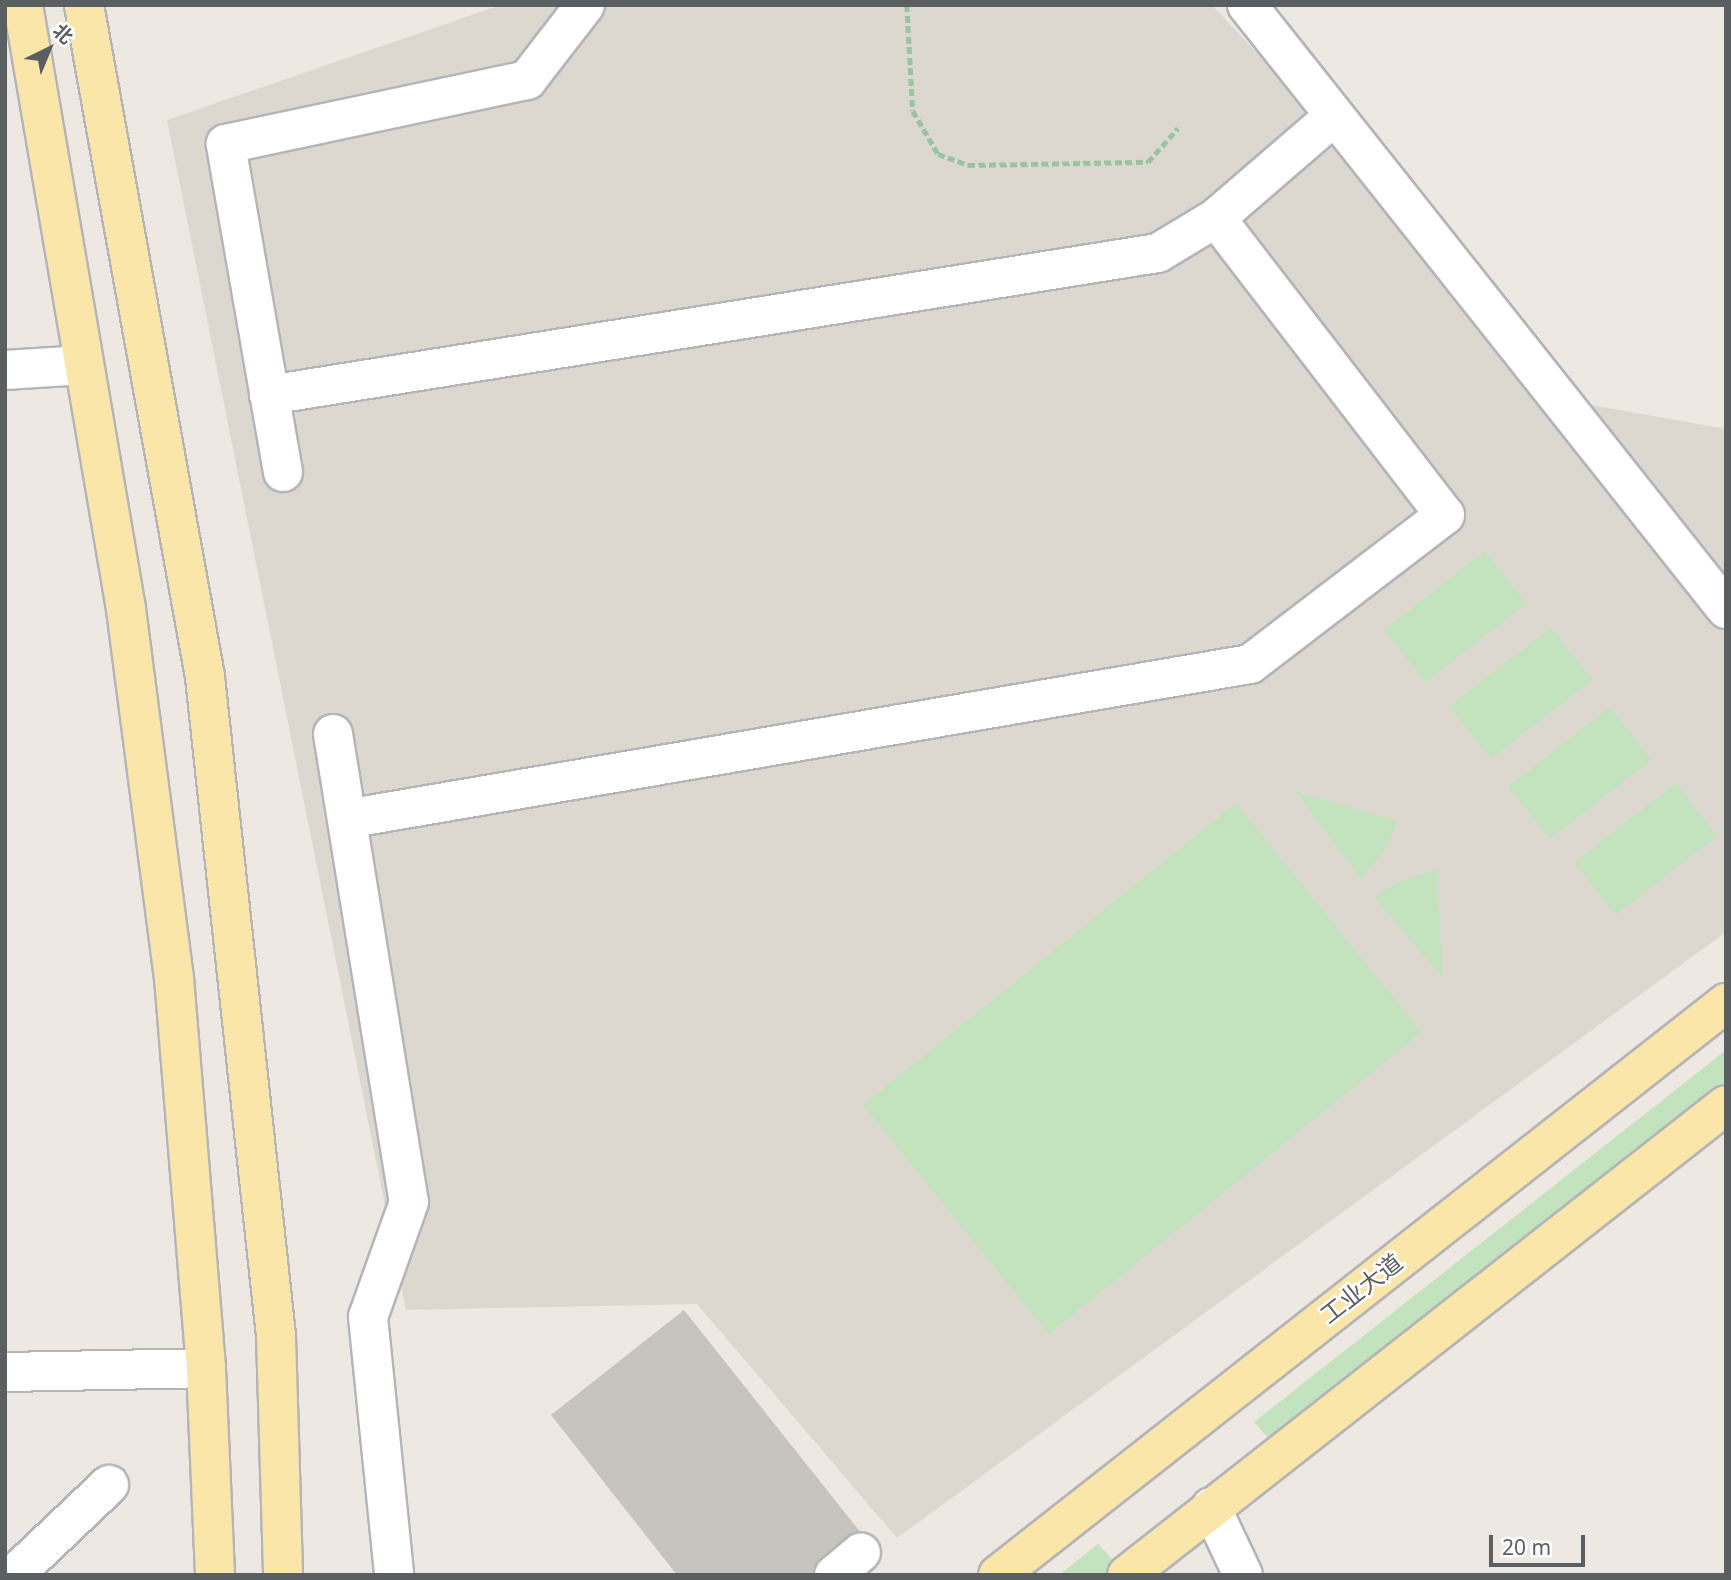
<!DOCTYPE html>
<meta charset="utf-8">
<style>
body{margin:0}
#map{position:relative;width:1731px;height:1580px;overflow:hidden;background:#ede9e2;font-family:"Noto Sans","Noto Sans SC",sans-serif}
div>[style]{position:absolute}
.education>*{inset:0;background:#dcd8d0}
.green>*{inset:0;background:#c3e3bf;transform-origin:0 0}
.building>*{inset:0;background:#c7c4be}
.path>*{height:4.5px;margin-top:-2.25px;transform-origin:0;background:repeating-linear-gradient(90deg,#99c4a1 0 7px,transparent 0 10.5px)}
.roads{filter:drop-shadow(2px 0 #b3b5b9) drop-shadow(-2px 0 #b3b5b9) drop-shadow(0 2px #b3b5b9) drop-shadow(0 -2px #b3b5b9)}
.minor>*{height:38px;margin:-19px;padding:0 19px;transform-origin:19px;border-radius:19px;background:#fff}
.major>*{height:38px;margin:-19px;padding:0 19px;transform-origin:19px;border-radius:19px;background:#fbe6a9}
span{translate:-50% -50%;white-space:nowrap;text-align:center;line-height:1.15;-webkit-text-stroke:5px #fff;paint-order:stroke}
.street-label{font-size:24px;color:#5a5f62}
.frame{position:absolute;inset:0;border:7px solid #5a5f62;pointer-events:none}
.north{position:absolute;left:14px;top:14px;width:70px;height:70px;-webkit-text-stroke:5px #fff;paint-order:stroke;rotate:43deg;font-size:19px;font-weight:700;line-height:28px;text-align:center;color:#5a5f62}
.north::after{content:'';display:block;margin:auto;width:24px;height:32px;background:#5a5f62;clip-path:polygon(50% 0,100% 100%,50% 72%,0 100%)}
.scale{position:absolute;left:1489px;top:1535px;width:96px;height:32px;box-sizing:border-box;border:4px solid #5a5f62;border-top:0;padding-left:9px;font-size:21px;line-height:24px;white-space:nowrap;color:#5a5f62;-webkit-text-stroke:5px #fff;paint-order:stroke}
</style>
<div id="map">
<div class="education">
<i style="clip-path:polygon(501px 5px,1212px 5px,1586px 404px,1726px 429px,1726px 932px,897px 1538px,697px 1304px,406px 1310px,167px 120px)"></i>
</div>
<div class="green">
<i style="left:1485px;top:551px;width:67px;height:128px;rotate:52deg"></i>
<i style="left:1551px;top:627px;width:67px;height:129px;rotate:52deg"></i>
<i style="left:1610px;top:707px;width:67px;height:129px;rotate:52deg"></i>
<i style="left:1676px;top:783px;width:67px;height:129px;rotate:52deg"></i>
<i style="clip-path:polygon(1296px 792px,1398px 821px,1387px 847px,1361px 879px)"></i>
<i style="left:1236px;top:803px;width:295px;height:480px;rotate:51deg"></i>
<i style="clip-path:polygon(1438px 869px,1442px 977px,1374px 897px,1399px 881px)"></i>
<i style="clip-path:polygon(1726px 1050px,1726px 1105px,1287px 1459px,1254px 1422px)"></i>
<i style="clip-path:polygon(1098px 1544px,1125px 1573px,1059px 1575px)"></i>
</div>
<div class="building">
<i style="clip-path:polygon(684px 1310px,873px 1548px,838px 1575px,677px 1575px,551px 1415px)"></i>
</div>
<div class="path">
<i style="left:907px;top:5px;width:106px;rotate:86.8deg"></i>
<i style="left:913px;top:111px;width:50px;rotate:59.8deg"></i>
<i style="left:938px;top:154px;width:32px;rotate:20deg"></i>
<i style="left:968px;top:165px;width:180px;rotate:-1deg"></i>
<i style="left:1148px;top:162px;width:45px;rotate:-48.6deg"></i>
</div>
<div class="roads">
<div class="minor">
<i style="left:1247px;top:5px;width:771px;rotate:51.58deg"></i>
<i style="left:1216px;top:218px;width:156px;rotate:-40.8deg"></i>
<i style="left:5px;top:370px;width:79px;rotate:-3.6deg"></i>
<i style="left:269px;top:395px;width:900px;rotate:-9.08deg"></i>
<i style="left:1158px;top:253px;width:68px;rotate:-31.1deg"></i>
<i style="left:1216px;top:218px;width:375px;rotate:52.4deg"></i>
<i style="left:1445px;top:515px;width:245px;rotate:142.6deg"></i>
<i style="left:1250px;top:664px;width:911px;rotate:170.27deg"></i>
<i style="left:283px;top:472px;width:333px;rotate:-99.9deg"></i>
<i style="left:226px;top:144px;width:308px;rotate:-12deg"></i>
<i style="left:527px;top:80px;width:95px;rotate:-52.3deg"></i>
<i style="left:333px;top:734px;width:474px;rotate:80.8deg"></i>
<i style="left:409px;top:1202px;width:122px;rotate:109.6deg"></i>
<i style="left:368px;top:1317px;width:259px;rotate:84.2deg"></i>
<i style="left:5px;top:1372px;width:201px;rotate:-1.1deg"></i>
<i style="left:1211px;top:1507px;width:75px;rotate:64.8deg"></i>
<i style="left:14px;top:1575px;width:131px;rotate:-43.5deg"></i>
<i style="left:834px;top:1575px;width:35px;rotate:-40deg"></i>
</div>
<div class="major">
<i style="left:23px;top:5px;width:613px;rotate:80.32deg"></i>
<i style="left:126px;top:609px;width:372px;rotate:82.6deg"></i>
<i style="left:174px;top:978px;width:391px;rotate:85.3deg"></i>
<i style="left:206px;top:1368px;width:207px;rotate:87.5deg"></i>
<i style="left:84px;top:5px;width:683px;rotate:79.79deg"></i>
<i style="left:205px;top:677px;width:663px;rotate:83.85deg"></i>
<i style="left:276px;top:1336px;width:239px;rotate:88.3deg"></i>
<i style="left:998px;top:1575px;width:926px;rotate:-38.16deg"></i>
<i style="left:1127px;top:1575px;width:761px;rotate:-38.12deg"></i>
</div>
</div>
<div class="street-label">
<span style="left:1361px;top:1288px;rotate:-38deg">工业大道</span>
</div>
<div class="frame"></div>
<div class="north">北</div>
<div class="scale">20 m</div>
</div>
